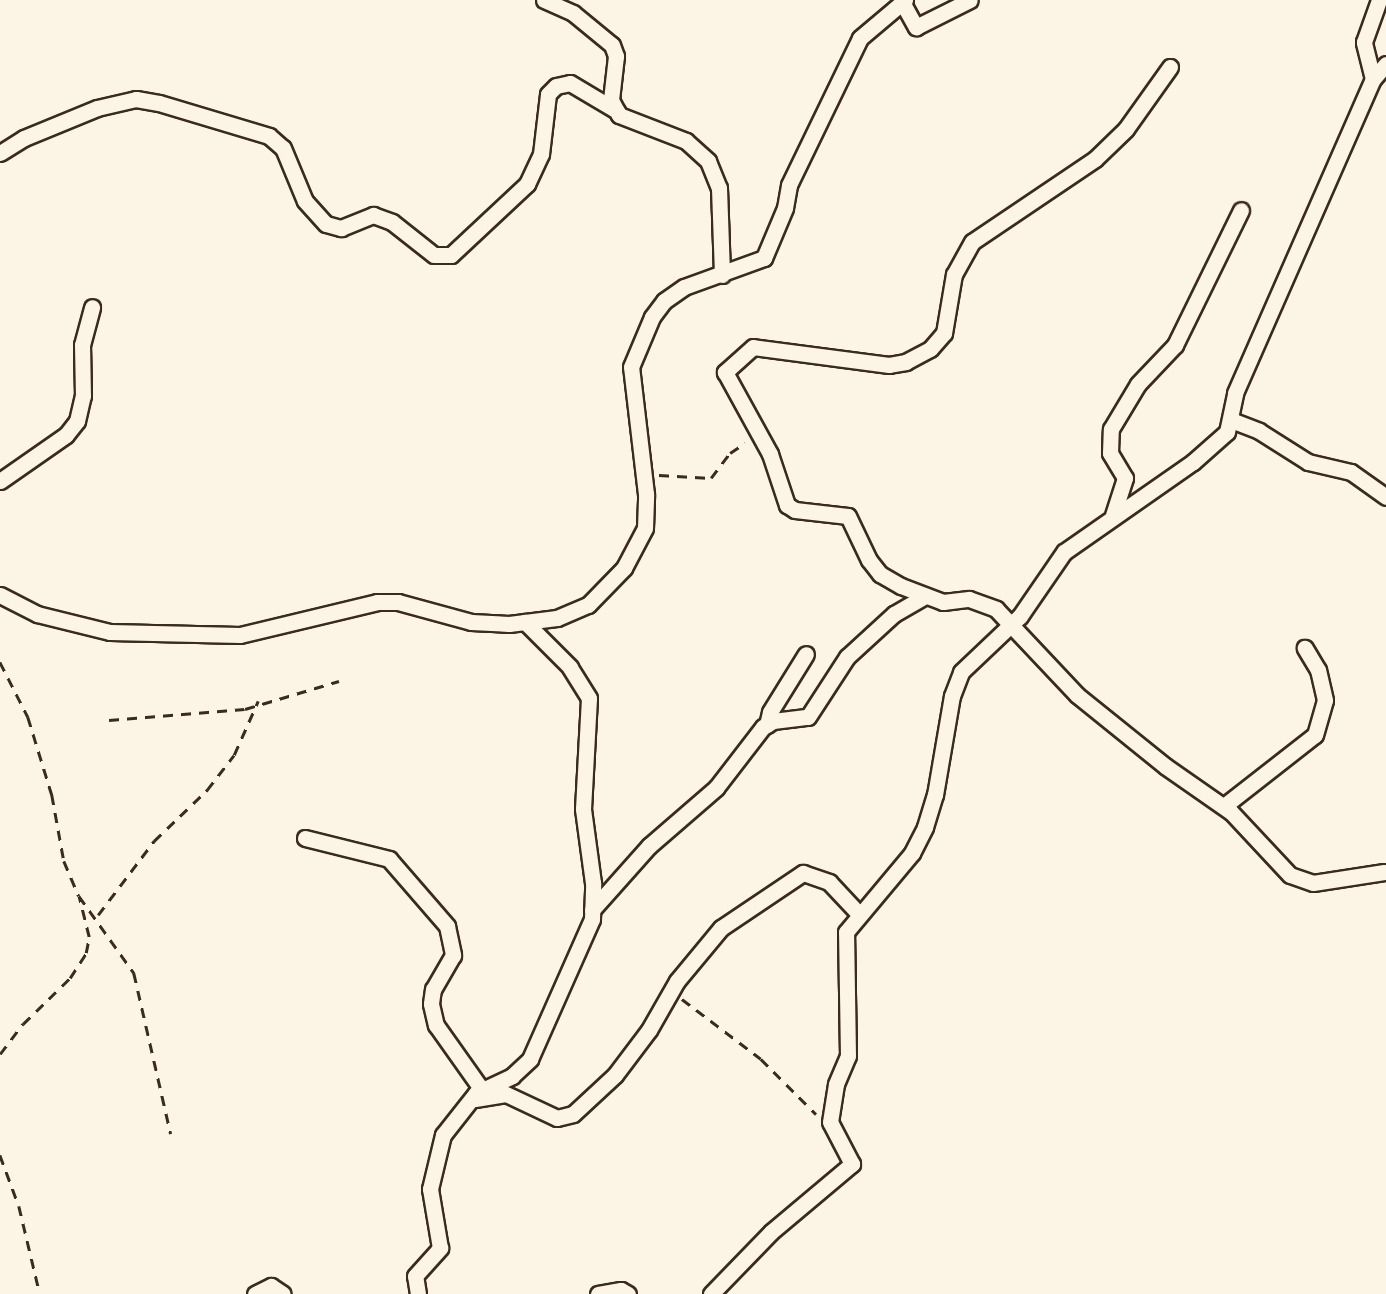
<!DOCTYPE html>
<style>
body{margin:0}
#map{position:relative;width:1386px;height:1294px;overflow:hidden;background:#fcf5e5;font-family:"Gochi Hand",sans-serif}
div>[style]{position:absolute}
.path>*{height:2.5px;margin-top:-1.25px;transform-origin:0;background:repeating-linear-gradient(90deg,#3b2a1e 0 10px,transparent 0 18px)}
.roads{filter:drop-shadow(2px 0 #3b2a1e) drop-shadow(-2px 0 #3b2a1e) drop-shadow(0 2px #3b2a1e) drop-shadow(0 -2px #3b2a1e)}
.minor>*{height:15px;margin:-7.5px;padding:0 7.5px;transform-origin:7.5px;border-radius:7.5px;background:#fcf5e5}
span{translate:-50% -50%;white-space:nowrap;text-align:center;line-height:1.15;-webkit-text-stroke:8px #fcf5e5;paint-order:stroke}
</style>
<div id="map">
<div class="path">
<i style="left:659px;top:475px;width:52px;rotate:3.3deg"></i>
<i style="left:711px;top:478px;width:31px;rotate:-53deg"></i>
<i style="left:730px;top:453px;width:18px;rotate:-34deg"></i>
<i style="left:0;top:662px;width:62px;rotate:63deg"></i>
<i style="left:28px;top:717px;width:82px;rotate:72.9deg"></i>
<i style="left:52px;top:795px;width:67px;rotate:79.7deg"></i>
<i style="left:64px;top:861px;width:38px;rotate:67deg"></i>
<i style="left:79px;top:896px;width:95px;rotate:54.5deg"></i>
<i style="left:134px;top:973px;width:165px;rotate:77.1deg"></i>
<i style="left:109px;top:720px;width:136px;rotate:-4.6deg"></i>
<i style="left:245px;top:709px;width:98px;rotate:-16.6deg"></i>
<i style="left:98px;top:915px;width:93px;rotate:-52.9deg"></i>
<i style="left:154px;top:841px;width:74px;rotate:-43.9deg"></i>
<i style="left:207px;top:790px;width:44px;rotate:-52.4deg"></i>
<i style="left:234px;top:755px;width:59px;rotate:-66deg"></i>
<i style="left:682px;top:999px;width:99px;rotate:37.2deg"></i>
<i style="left:761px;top:1059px;width:78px;rotate:45deg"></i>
<i style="left:0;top:1054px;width:38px;rotate:-53deg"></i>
<i style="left:23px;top:1024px;width:66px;rotate:-44.4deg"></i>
<i style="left:70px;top:978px;width:30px;rotate:-57deg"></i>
<i style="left:86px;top:953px;width:16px;rotate:-79deg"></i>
<i style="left:89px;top:937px;width:41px;rotate:-104deg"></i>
<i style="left:0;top:1155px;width:54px;rotate:69.6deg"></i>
<i style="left:19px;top:1206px;width:90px;rotate:76.6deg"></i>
</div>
<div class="roads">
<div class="minor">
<i style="left:544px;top:0;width:32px;rotate:24deg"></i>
<i style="left:573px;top:13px;width:50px;rotate:39.4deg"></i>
<i style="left:612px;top:45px;width:12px;rotate:70deg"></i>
<i style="left:616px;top:56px;width:44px;rotate:96.5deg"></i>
<i style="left:611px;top:100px;width:17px;rotate:62deg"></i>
<i style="left:619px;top:115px;width:72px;rotate:21.2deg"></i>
<i style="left:686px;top:141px;width:30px;rotate:42deg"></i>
<i style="left:708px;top:161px;width:29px;rotate:68deg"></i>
<i style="left:719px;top:188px;width:87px;rotate:88deg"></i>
<i style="left:902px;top:2px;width:29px;rotate:61deg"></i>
<i style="left:916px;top:27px;width:60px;rotate:-26.6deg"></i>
<i style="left:1170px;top:67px;width:76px;rotate:125.4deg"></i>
<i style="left:1126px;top:129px;width:43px;rotate:135.9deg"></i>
<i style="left:1095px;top:159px;width:148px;rotate:146deg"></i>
<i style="left:972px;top:242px;width:37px;rotate:119deg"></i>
<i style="left:954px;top:274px;width:60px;rotate:99.6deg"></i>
<i style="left:944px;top:333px;width:21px;rotate:131deg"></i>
<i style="left:930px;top:349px;width:27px;rotate:152deg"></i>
<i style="left:906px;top:362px;width:17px;rotate:170deg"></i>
<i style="left:889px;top:365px;width:137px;rotate:-172.5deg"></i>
<i style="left:753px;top:347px;width:38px;rotate:138deg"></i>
<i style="left:725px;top:372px;width:94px;rotate:61.2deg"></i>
<i style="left:770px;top:454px;width:54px;rotate:71.6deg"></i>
<i style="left:787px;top:505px;width:9px;rotate:32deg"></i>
<i style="left:795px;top:510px;width:53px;rotate:6.5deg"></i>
<i style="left:848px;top:516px;width:49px;rotate:64.5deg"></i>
<i style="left:869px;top:560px;width:18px;rotate:52deg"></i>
<i style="left:880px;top:574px;width:24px;rotate:30deg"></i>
<i style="left:901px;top:586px;width:45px;rotate:20.9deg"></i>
<i style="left:943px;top:602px;width:26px;rotate:-7deg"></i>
<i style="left:969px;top:599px;width:29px;rotate:20deg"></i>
<i style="left:996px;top:609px;width:118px;rotate:46.7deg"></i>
<i style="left:1077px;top:695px;width:113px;rotate:38.9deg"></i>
<i style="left:1165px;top:766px;width:80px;rotate:34.9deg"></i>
<i style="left:1231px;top:812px;width:86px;rotate:46.9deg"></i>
<i style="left:1290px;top:875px;width:24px;rotate:19deg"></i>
<i style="left:1313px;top:883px;width:72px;rotate:-8.8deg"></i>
<i style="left:1373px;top:79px;width:38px;rotate:-104deg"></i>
<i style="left:1364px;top:42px;width:45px;rotate:-70.3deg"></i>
<i style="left:0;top:153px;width:28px;rotate:-32deg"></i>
<i style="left:24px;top:138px;width:79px;rotate:-22.3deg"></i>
<i style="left:97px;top:108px;width:40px;rotate:-13deg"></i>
<i style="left:136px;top:99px;width:23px;rotate:10deg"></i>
<i style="left:159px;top:103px;width:115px;rotate:16.7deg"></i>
<i style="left:269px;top:136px;width:18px;rotate:41deg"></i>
<i style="left:283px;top:148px;width:57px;rotate:67.5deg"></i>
<i style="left:305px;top:201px;width:31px;rotate:48deg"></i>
<i style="left:326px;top:224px;width:16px;rotate:15deg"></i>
<i style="left:341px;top:228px;width:35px;rotate:-22deg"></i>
<i style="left:373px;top:215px;width:20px;rotate:20deg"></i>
<i style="left:392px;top:222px;width:53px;rotate:38.2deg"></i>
<i style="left:434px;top:255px;width:17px"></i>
<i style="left:451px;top:255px;width:104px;rotate:-43.1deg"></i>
<i style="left:527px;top:184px;width:33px;rotate:-65deg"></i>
<i style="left:541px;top:154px;width:60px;rotate:-83.3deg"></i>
<i style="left:548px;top:94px;width:11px;rotate:-45deg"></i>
<i style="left:556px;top:86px;width:14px;rotate:-12deg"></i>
<i style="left:570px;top:83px;width:55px;rotate:30.8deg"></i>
<i style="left:1231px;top:420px;width:30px;rotate:21deg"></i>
<i style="left:1259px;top:431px;width:58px;rotate:32.3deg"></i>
<i style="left:1308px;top:462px;width:44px;rotate:13.1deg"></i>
<i style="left:1351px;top:472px;width:43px;rotate:35.5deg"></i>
<i style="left:0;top:481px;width:80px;rotate:-34.9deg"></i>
<i style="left:66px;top:435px;width:18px;rotate:-52deg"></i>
<i style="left:77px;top:421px;width:26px;rotate:-77deg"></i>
<i style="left:83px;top:396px;width:51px;rotate:-91.1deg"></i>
<i style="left:82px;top:345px;width:39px;rotate:-75deg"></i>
<i style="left:1113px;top:515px;width:39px;rotate:-72deg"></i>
<i style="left:1125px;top:478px;width:29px;rotate:-121deg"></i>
<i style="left:1110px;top:453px;width:24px;rotate:-88deg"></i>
<i style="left:1111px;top:429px;width:52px;rotate:-59deg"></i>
<i style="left:1138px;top:384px;width:54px;rotate:-46.5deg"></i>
<i style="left:1175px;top:345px;width:150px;rotate:-63.9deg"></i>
<i style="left:0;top:595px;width:42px;rotate:27.2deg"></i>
<i style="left:37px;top:614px;width:75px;rotate:13.9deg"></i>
<i style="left:110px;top:632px;width:130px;rotate:1.3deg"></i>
<i style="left:240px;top:635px;width:141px;rotate:-13.5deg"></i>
<i style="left:377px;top:602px;width:21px"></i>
<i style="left:398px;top:602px;width:76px;rotate:15.3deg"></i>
<i style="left:471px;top:622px;width:38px;rotate:3deg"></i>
<i style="left:509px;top:624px;width:48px;rotate:-7.1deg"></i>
<i style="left:557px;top:618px;width:34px;rotate:-23deg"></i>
<i style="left:588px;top:605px;width:52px;rotate:-45.8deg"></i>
<i style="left:624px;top:568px;width:45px;rotate:-62.3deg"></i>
<i style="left:645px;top:528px;width:34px;rotate:-88deg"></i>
<i style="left:646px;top:494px;width:128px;rotate:-96.7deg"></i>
<i style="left:631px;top:367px;width:54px;rotate:-67.2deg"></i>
<i style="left:652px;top:317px;width:20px;rotate:-53deg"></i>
<i style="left:664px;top:301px;width:24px;rotate:-35deg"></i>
<i style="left:684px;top:287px;width:85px;rotate:-19.9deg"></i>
<i style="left:764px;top:258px;width:54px;rotate:-67.2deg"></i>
<i style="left:785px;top:208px;width:23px;rotate:-80deg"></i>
<i style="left:789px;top:185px;width:163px;rotate:-64.2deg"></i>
<i style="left:860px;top:38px;width:59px;rotate:-40.2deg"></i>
<i style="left:767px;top:725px;width:13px;rotate:-77deg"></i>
<i style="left:770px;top:712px;width:68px;rotate:-58.2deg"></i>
<i style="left:1224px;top:806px;width:115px;rotate:-38deg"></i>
<i style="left:1315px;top:735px;width:36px;rotate:-74deg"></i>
<i style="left:1325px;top:700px;width:31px;rotate:-103deg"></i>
<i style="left:1318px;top:670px;width:26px;rotate:-121deg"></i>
<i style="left:305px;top:838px;width:87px;rotate:14deg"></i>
<i style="left:389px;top:859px;width:89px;rotate:49.1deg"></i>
<i style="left:447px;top:926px;width:30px;rotate:78deg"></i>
<i style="left:453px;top:955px;width:39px;rotate:120deg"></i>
<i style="left:433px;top:989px;width:15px;rotate:98deg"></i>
<i style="left:431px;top:1004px;width:22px;rotate:77deg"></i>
<i style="left:436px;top:1025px;width:80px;rotate:54.7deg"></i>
<i style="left:592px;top:910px;width:86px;rotate:-48.3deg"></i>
<i style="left:649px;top:846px;width:89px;rotate:-40.9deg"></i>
<i style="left:716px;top:788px;width:77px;rotate:-52.4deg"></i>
<i style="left:763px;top:727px;width:12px;rotate:-31deg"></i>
<i style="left:773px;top:721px;width:35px;rotate:-7deg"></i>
<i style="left:808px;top:717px;width:72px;rotate:-57deg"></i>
<i style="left:847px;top:657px;width:64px;rotate:-42.5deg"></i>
<i style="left:894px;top:614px;width:34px;rotate:-30deg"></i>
<i style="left:475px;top:1099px;width:31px;rotate:-9deg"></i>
<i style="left:506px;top:1094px;width:56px;rotate:25.2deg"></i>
<i style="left:557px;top:1118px;width:16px;rotate:-14deg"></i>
<i style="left:573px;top:1114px;width:57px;rotate:-42.9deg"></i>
<i style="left:615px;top:1075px;width:56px;rotate:-52.9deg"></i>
<i style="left:649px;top:1030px;width:56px;rotate:-60.3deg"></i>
<i style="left:677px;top:981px;width:69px;rotate:-50.3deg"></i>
<i style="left:721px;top:928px;width:99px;rotate:-33.9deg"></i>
<i style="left:803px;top:873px;width:28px;rotate:19deg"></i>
<i style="left:829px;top:882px;width:44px;rotate:46.8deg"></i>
<i style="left:255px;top:1294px;width:18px;rotate:-27deg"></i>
<i style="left:271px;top:1286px;width:14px;rotate:34deg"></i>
<i style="left:418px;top:1294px;width:18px;rotate:-99deg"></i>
<i style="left:415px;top:1276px;width:38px;rotate:-48deg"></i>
<i style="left:440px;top:1248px;width:60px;rotate:-99.6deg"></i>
<i style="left:430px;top:1189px;width:56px;rotate:-76.5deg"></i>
<i style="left:443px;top:1135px;width:53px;rotate:-51.8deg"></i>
<i style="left:476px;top:1093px;width:40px;rotate:-25deg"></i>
<i style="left:512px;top:1076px;width:25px;rotate:-43deg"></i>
<i style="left:530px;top:1059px;width:153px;rotate:-66.1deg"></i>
<i style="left:592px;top:919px;width:36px;rotate:-88deg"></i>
<i style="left:593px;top:883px;width:75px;rotate:-97.7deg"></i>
<i style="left:583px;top:809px;width:111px;rotate:-86.9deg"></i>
<i style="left:589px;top:698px;width:36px;rotate:-122deg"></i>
<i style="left:570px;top:667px;width:64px;rotate:-135deg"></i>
<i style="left:598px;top:1294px;width:23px;rotate:-10deg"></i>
<i style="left:621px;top:1290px;width:8px;rotate:30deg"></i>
<i style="left:711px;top:1294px;width:86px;rotate:-45.9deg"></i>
<i style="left:771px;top:1232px;width:106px;rotate:-40deg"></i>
<i style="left:852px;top:1164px;width:47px;rotate:-117.6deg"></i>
<i style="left:830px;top:1122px;width:38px;rotate:-81deg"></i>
<i style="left:836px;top:1084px;width:30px;rotate:-67deg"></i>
<i style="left:848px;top:1056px;width:124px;rotate:-90.9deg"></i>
<i style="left:846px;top:932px;width:103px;rotate:-50.1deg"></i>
<i style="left:912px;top:853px;width:29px;rotate:-63deg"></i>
<i style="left:925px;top:827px;width:34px;rotate:-73deg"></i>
<i style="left:935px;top:795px;width:100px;rotate:-80.3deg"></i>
<i style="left:952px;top:696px;width:26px;rotate:-69deg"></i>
<i style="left:961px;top:672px;width:81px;rotate:-43.5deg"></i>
<i style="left:1020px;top:616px;width:78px;rotate:-55.5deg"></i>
<i style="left:1064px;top:552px;width:157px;rotate:-34.9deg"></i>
<i style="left:1193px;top:462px;width:45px;rotate:-41.4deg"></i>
<i style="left:1227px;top:432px;width:40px;rotate:-78deg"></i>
<i style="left:1235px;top:393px;width:343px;rotate:-66.3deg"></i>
<i style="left:1373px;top:79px;width:20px;rotate:-49deg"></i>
</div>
</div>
</div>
